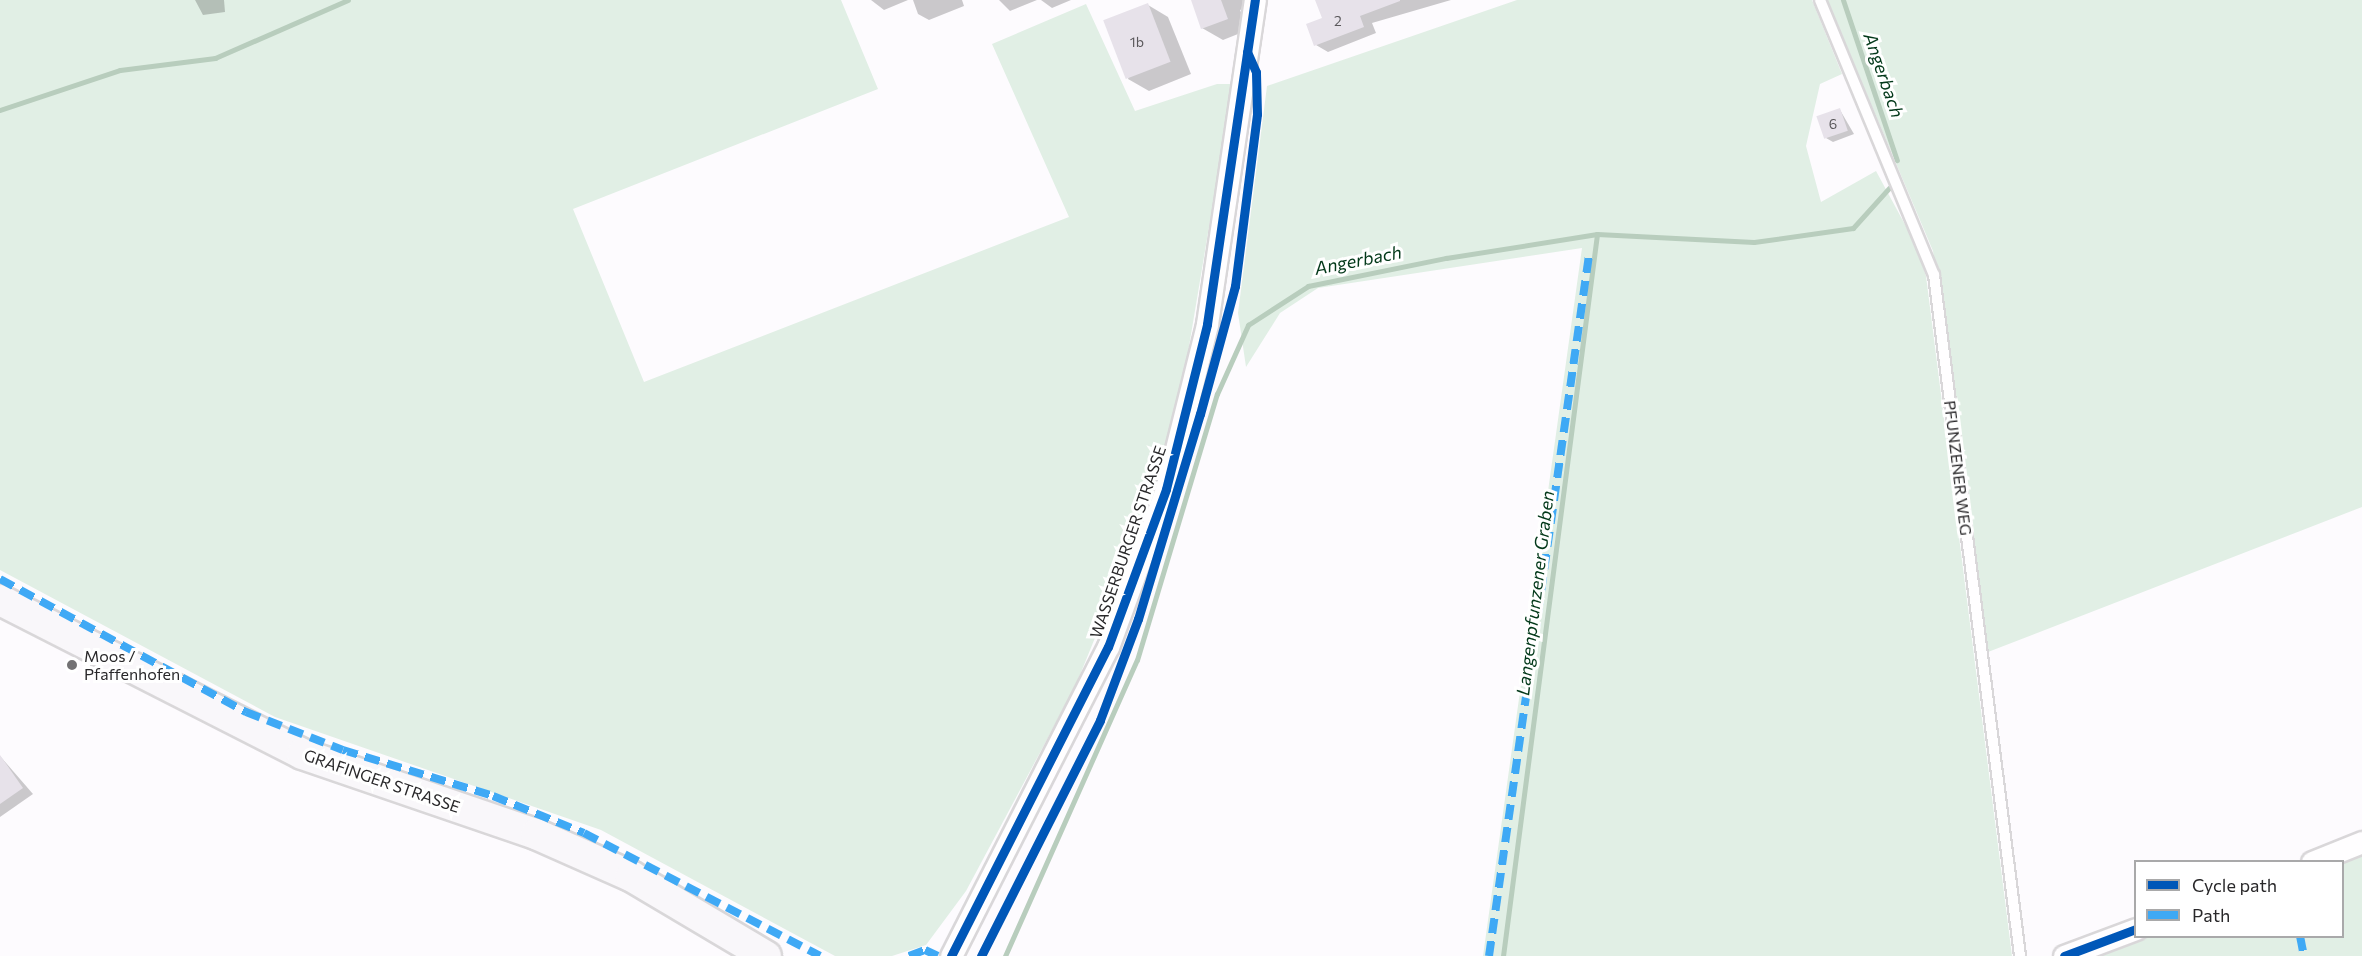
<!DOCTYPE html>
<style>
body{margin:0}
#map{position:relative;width:2362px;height:956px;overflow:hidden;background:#fdfbfe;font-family:Commissioner,sans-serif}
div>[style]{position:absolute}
.green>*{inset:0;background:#e1efe5}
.shadow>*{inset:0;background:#0003}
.stream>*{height:5px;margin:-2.5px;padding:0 2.5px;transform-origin:2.5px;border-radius:2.5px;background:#b8cdbd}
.building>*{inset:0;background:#e7e2ea;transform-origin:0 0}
.roads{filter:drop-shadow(2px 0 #d9d7d9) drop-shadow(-2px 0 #d9d7d9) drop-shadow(0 2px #d9d7d9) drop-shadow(0 -2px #d9d7d9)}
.service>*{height:10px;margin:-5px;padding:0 5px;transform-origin:5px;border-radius:5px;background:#fffeff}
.minor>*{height:21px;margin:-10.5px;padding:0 10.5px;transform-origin:10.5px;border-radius:10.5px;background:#fffeff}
.secondary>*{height:30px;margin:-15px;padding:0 15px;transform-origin:15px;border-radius:15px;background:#f9f7fa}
.quiet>*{height:8px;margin-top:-4px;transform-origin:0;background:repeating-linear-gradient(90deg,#3fa9f5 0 15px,transparent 0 23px)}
.cycleway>*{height:9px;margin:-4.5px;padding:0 4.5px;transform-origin:4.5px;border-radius:4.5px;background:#0057b8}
.dots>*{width:16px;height:16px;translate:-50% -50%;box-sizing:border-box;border:3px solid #fff;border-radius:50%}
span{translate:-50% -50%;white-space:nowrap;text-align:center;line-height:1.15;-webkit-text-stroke:6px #fff;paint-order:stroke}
.number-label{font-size:14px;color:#5a585b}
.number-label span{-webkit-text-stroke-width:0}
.street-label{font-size:16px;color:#29282a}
.poi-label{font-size:16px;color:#29282a}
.left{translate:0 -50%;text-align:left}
.water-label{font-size:18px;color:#023819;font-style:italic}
.legend{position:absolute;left:2134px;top:860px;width:210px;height:78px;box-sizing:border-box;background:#fff;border:2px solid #a9a9aa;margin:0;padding:8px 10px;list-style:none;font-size:18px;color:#29282a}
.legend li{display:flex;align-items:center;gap:12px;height:30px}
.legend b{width:30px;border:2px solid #a9a9aa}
</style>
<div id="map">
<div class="green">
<i style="clip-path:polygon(0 0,841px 0,878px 89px,573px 209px,644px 382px,1069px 217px,992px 44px,1086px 4px,1135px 111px,1217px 84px,1233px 84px,1180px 400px,1145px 515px,1075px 687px,966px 891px,926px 945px,892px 956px,835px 956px,601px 830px,275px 717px,0 570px)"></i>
<i style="clip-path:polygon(1517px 0,1812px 0,1842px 74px,1820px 84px,1806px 146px,1821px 202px,1876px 171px,1915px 243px,1926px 276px,2012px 956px,1483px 956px,1582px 248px,1318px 288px,1280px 313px,1246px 367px,1238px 313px,1267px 86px)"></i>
<i style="clip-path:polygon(1827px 0,2362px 0,2362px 507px,1988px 652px,1933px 251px)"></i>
<i style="clip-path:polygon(2362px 852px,2362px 956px,2091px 956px,2142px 937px,2342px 936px,2342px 862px,2337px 861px)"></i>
</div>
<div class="shadow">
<i style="clip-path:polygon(195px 0,224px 0,225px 12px,203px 15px)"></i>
<i style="clip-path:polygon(871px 0,908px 0,884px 10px)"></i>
<i style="clip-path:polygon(913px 0,962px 0,964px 6px,929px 20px,918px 14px)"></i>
<i style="clip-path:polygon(999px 0,1037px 0,1010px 11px)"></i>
<i style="clip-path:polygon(1041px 0,1071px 0,1052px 8px)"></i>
<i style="clip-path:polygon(1192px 0,1261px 0,1262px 2px,1240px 10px,1248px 30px,1223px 40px,1202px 28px)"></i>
<i style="clip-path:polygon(1326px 0,1451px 0,1372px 23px,1376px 33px,1328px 52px,1316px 45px)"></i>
<i style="clip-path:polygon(1148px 5px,1168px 17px,1191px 74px,1149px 91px,1128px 79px)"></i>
<i style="clip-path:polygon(1840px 110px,1854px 134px,1833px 142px,1826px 138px)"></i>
<i style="clip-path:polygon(0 756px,33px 794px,0 817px)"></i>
</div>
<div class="stream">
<i style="left:1843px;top:0;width:169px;rotate:71.4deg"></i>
<i style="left:0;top:110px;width:126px;rotate:-18.4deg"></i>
<i style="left:120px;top:70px;width:96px;rotate:-7.2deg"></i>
<i style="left:215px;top:58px;width:145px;rotate:-23.6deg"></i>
<i style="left:1005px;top:956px;width:324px;rotate:-66deg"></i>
<i style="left:1137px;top:660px;width:278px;rotate:-73.3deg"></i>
<i style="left:1217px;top:394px;width:76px;rotate:-65.8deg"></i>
<i style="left:1248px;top:325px;width:72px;rotate:-33deg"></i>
<i style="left:1308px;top:286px;width:141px;rotate:-11.5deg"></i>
<i style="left:1446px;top:258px;width:153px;rotate:-9deg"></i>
<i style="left:1597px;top:234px;width:157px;rotate:2.9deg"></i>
<i style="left:1754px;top:242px;width:100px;rotate:-8deg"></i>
<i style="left:1853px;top:228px;width:54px;rotate:-48deg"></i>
<i style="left:1503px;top:956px;width:728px;rotate:-82.58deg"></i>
</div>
<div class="building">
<i style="clip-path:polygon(1191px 0,1221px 0,1228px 19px,1201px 29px)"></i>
<i style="clip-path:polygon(1315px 0,1400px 0,1400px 1px,1360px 16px,1364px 27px,1314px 46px,1306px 24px,1322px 18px)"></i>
<i style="left:1148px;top:3px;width:63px;height:48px;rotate:69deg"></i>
<i style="left:1840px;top:108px;width:24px;height:25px;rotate:71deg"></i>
<i style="clip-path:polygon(0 755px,23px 788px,0 804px)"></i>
</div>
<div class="roads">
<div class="service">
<i style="left:1820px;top:0;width:298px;rotate:67.5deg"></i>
<i style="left:1934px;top:275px;width:686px;rotate:82.8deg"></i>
</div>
<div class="minor">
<i style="left:2312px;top:862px;width:54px;rotate:-21.8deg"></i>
<i style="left:951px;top:956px;width:347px;rotate:-63.1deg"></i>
<i style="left:1108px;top:647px;width:168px;rotate:-69.8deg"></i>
<i style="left:1166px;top:489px;width:170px;rotate:-76deg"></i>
<i style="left:1207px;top:324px;width:328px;rotate:-81.6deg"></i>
<i style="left:2064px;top:956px;width:77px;rotate:-20.6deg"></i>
</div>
<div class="secondary">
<i style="left:0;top:600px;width:339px;rotate:27deg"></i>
<i style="left:302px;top:754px;width:247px;rotate:18.9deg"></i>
<i style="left:536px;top:834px;width:104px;rotate:23.9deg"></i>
<i style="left:631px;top:876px;width:157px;rotate:30.7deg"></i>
</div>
</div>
<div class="quiet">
<i style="left:0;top:579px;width:280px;rotate:28.4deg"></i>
<i style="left:246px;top:712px;width:104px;rotate:21.4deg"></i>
<i style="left:343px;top:750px;width:157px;rotate:17deg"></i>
<i style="left:493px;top:796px;width:98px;rotate:22.1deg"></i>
<i style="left:584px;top:833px;width:266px;rotate:27.5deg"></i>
<i style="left:2300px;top:936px;width:20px;rotate:79deg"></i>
<i style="left:909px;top:956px;width:17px;rotate:-21deg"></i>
<i style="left:925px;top:950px;width:14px;rotate:25deg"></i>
<i style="left:1489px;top:956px;width:708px;rotate:-81.88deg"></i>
</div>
<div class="cycleway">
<i style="left:951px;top:956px;width:347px;rotate:-63.1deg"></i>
<i style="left:1108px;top:647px;width:168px;rotate:-69.8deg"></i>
<i style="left:1166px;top:489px;width:170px;rotate:-76deg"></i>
<i style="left:1207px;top:324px;width:328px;rotate:-81.6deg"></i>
<i style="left:981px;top:956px;width:264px;rotate:-63.2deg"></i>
<i style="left:1100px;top:720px;width:108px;rotate:-69.4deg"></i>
<i style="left:1138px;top:619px;width:214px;rotate:-73.2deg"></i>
<i style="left:1200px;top:414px;width:133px;rotate:-74.7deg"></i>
<i style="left:1235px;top:286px;width:173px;rotate:-82.7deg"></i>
<i style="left:1257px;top:114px;width:42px;rotate:-91.4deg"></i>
<i style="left:1256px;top:72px;width:22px;rotate:-114deg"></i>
<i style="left:2064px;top:956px;width:77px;rotate:-20.6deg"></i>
</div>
<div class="dots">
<i style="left:72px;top:665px;background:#737274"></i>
</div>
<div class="number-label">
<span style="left:1338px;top:21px">2</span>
<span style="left:1137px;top:42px">1b</span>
<span style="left:1833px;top:124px">6</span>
</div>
<div class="street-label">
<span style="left:1958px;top:468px;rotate:83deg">PFUNZENER WEG</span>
<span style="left:1128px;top:542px;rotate:-71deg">WASSERBURGER STRASSE</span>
<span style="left:382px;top:781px;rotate:19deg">GRAFINGER STRASSE</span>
</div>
<div class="poi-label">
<span class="left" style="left:84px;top:665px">Moos /<br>Pfaffenhofen</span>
</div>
<div class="water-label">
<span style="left:1884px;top:75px;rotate:71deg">Angerbach</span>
<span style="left:1358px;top:260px;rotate:-11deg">Angerbach</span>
<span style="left:1535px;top:593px;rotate:-83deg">Langenpfunzener Graben</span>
</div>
<ul class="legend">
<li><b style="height:8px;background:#0057b8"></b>Cycle path</li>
<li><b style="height:8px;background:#3fa9f5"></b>Path</li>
</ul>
</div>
